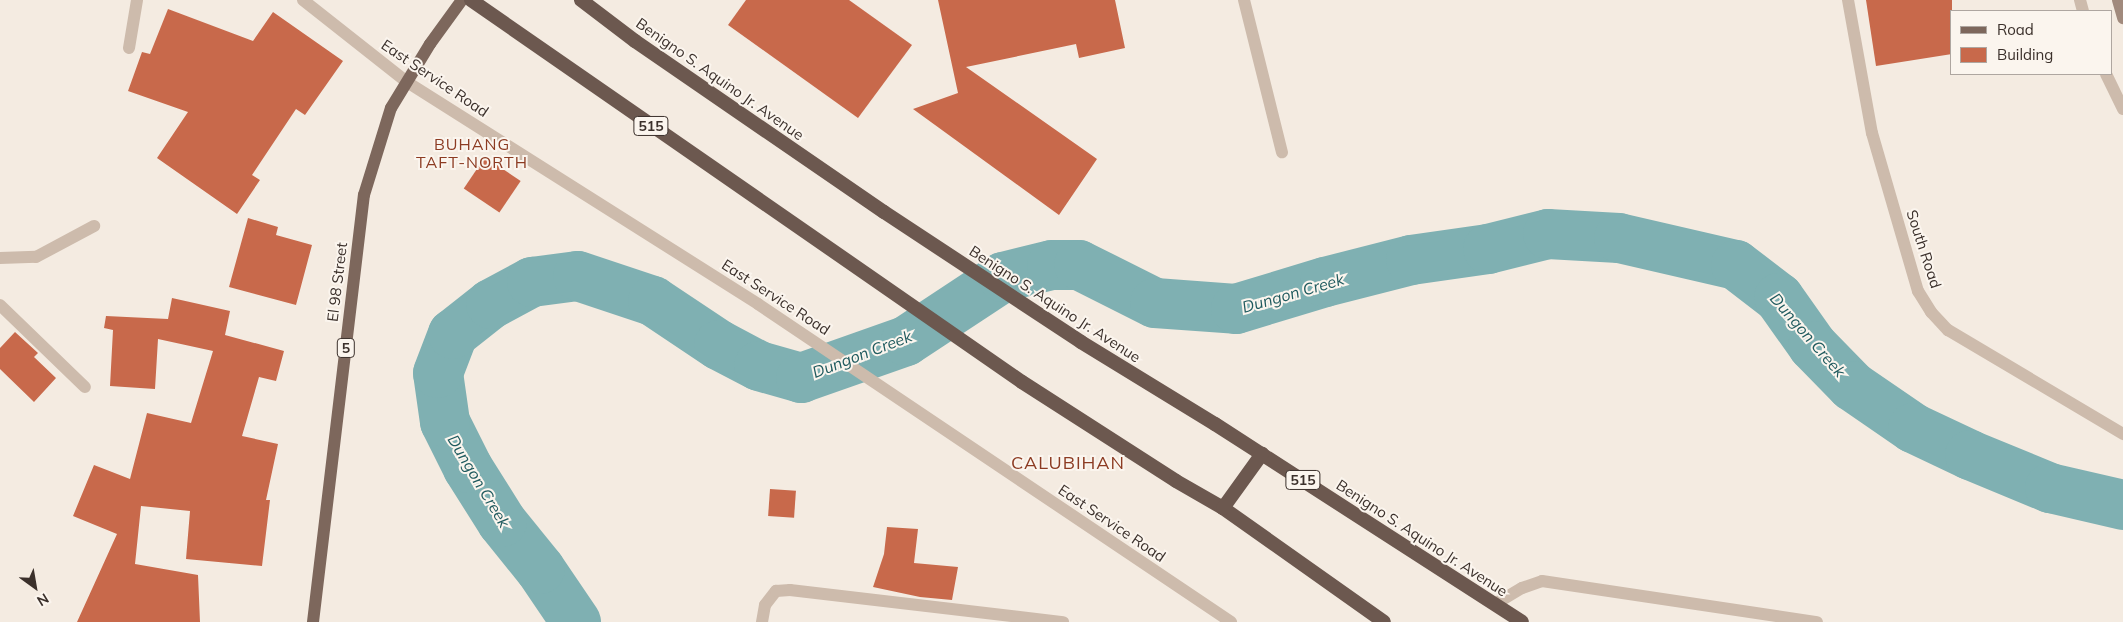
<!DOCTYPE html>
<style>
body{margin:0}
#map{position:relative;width:2123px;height:622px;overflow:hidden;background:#f4ebe1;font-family:Mulish,sans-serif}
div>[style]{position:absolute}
.river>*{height:50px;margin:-25px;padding:0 25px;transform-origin:25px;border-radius:25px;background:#7fb0b2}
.building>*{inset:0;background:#c8694b;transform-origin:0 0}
.minor>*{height:12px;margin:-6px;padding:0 6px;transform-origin:6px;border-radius:6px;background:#cdbbac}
.tertiary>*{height:12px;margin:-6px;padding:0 6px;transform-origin:6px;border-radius:6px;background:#cdbbac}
.secondary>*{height:12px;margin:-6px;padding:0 6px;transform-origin:6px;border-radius:6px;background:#a18a7d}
.primary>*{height:12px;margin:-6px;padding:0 6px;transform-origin:6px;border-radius:6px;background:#7d675c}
.trunk>*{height:14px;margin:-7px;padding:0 7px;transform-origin:7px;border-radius:7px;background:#6c584f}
span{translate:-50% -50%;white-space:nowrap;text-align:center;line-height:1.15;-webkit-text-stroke:4px #fbf5ee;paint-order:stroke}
.shield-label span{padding:1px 4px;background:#fbf5ee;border:1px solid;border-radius:4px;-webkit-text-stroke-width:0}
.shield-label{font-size:14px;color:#3b302b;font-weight:700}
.street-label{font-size:15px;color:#3b302b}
.neighbourhood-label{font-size:16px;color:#8c3b22;letter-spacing:1px}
.water-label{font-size:16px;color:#1f5a5e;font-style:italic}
.quarter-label{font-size:18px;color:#8c3b22;letter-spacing:1px}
.legend{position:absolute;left:1950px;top:10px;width:162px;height:65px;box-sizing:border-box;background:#fbf5ee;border:1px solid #aea6a0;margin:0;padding:6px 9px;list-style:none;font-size:15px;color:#3b302b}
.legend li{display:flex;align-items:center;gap:10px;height:25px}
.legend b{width:25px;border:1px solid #aea6a0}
.north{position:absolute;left:10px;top:562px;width:50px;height:50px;-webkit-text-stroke:4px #fbf5ee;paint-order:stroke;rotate:148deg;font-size:14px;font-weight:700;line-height:20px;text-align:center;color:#3b302b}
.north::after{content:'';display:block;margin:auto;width:18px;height:22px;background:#3b302b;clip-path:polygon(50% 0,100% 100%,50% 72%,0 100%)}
</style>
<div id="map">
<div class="river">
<i style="left:576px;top:622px;width:64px;rotate:-124.2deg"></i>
<i style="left:540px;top:569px;width:60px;rotate:-129deg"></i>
<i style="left:502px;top:522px;width:64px;rotate:-122.2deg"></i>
<i style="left:468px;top:468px;width:51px;rotate:-116.6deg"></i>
<i style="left:445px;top:422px;width:49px;rotate:-98.1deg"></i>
<i style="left:438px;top:373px;width:42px;rotate:-69deg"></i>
<i style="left:453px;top:334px;width:48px;rotate:-38.3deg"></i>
<i style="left:491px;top:304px;width:47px;rotate:-28.2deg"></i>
<i style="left:532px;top:282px;width:46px;rotate:-7.4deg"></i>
<i style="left:578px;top:276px;width:79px;rotate:18.4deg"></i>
<i style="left:653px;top:301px;width:79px;rotate:33.7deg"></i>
<i style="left:719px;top:345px;width:45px;rotate:27.7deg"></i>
<i style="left:759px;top:366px;width:44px;rotate:15.9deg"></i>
<i style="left:801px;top:378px;width:111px;rotate:-19.4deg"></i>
<i style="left:906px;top:341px;width:116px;rotate:-33.4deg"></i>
<i style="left:1003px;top:277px;width:50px;rotate:-13.8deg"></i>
<i style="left:1052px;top:265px;width:27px"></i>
<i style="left:1079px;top:265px;width:85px;rotate:26.6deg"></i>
<i style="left:1155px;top:303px;width:81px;rotate:4.2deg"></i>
<i style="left:1236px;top:309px;width:93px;rotate:-16.9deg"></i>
<i style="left:1325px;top:282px;width:89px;rotate:-14.3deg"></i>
<i style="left:1411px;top:260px;width:78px;rotate:-8.1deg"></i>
<i style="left:1488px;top:249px;width:62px;rotate:-14deg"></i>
<i style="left:1548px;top:234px;width:71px;rotate:3.2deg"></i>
<i style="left:1619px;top:238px;width:120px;rotate:13deg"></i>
<i style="left:1736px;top:265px;width:54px;rotate:37.5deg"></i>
<i style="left:1779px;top:298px;width:59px;rotate:54.7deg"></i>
<i style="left:1813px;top:346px;width:56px;rotate:45.7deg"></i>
<i style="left:1852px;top:386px;width:74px;rotate:34.5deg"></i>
<i style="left:1913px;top:428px;width:63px;rotate:25.3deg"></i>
<i style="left:1970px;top:455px;width:87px;rotate:22.4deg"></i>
<i style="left:2050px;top:488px;width:75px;rotate:13.1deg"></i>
</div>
<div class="building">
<i style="clip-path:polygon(746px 0,849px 0,912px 45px,858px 118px,728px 25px)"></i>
<i style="clip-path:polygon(938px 0,1115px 0,1125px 48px,1079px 58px,1076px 44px,966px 67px,1097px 159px,1059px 215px,913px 109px,958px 93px)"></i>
<i style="clip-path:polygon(1866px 0,1952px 0,1952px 54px,1876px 66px)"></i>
<i style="clip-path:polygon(168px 9px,253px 41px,273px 12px,343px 61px,305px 115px,296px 109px,252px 175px,260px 180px,237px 214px,157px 158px,188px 112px,128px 91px,142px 52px,150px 54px)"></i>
<i style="left:485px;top:157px;width:43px;height:38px;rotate:34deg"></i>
<i style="clip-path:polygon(248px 218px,278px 227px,276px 235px,312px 245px,296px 305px,229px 287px)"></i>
<i style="clip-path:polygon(172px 298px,230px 311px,225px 335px,284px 351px,276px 381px,259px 377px,242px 436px,278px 444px,266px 500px,270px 500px,262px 566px,186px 559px,190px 511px,141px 506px,135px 564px,198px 575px,200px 622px,77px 622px,117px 534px,73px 516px,94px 465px,130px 479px,147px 413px,191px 423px,213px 351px,158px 339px,155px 389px,110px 386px,113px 330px,104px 328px,106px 316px,168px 319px)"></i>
<i style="clip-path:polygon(15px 332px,38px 353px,34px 357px,56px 378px,34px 402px,0 369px,0 348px)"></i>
<i style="left:770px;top:489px;width:26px;height:27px;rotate:4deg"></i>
<i style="clip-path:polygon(887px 527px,918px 529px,914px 563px,958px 567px,952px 600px,920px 597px,873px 587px,884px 554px)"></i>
</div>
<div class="minor">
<i style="left:1244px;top:0;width:157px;rotate:76deg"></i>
<i style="left:1848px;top:0;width:135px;rotate:79.8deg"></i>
<i style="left:1872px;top:133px;width:165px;rotate:73.8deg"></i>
<i style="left:1918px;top:291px;width:25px;rotate:58deg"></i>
<i style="left:1931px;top:312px;width:25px;rotate:47deg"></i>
<i style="left:1948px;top:330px;width:204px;rotate:30.7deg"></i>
<i style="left:2080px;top:0;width:11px;rotate:75deg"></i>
<i style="left:129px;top:48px;width:49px;rotate:-80.5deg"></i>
<i style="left:2106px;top:74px;width:39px;rotate:64deg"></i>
<i style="left:0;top:258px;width:36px;rotate:-2deg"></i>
<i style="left:36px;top:257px;width:66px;rotate:-28.1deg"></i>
<i style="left:0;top:305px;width:118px;rotate:44deg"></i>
<i style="left:1495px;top:604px;width:31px;rotate:-31deg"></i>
<i style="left:1522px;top:588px;width:21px;rotate:-19deg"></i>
<i style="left:1542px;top:581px;width:278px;rotate:8.5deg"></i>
<i style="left:762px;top:622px;width:17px;rotate:-80deg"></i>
<i style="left:765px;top:605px;width:18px;rotate:-52deg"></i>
<i style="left:776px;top:591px;width:14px;rotate:-4deg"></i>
<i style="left:790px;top:590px;width:275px;rotate:6.7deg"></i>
</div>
<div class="tertiary">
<i style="left:303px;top:0;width:132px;rotate:38.3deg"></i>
<i style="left:407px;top:82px;width:415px;rotate:32.3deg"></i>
<i style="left:758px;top:304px;width:570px;rotate:33.91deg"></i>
</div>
<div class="secondary">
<i style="left:2118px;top:0;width:19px;rotate:74deg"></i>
</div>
<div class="primary">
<i style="left:313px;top:622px;width:430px;rotate:-83.2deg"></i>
<i style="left:364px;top:195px;width:91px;rotate:-72.8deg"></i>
<i style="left:391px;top:108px;width:75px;rotate:-58.6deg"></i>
<i style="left:430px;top:44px;width:54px;rotate:-54deg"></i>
</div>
<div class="trunk">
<i style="left:471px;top:0;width:670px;rotate:34.73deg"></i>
<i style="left:1022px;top:382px;width:183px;rotate:32.7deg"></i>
<i style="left:1176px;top:481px;width:54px;rotate:29.9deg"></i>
<i style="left:1223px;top:508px;width:197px;rotate:35.3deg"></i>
<i style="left:581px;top:0;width:68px;rotate:37.2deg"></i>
<i style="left:635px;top:41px;width:302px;rotate:34.5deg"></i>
<i style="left:884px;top:212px;width:236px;rotate:33.4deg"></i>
<i style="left:1081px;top:342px;width:157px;rotate:31.5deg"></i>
<i style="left:1215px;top:424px;width:365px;rotate:32.8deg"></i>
<i style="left:1223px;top:508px;width:67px;rotate:-54.2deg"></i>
</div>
<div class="shield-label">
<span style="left:651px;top:126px">515</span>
<span style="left:346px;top:348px">5</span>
<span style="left:1303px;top:480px">515</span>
</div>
<div class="street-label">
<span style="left:435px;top:78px;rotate:34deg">East Service Road</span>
<span style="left:720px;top:79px;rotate:35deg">Benigno S. Aquino Jr. Avenue</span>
<span style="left:1924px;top:249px;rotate:72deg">South Road</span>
<span style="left:337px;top:282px;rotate:-83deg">El 98 Street</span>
<span style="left:776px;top:297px;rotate:33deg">East Service Road</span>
<span style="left:1055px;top:304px;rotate:33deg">Benigno S. Aquino Jr. Avenue</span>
<span style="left:1112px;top:523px;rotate:34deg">East Service Road</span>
<span style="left:1422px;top:538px;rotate:33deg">Benigno S. Aquino Jr. Avenue</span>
</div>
<div class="neighbourhood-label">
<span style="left:472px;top:153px">BUHANG<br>TAFT-NORTH</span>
</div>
<div class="water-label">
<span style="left:1293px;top:293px;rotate:-16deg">Dungon Creek</span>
<span style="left:1808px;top:335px;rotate:49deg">Dungon Creek</span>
<span style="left:862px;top:354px;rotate:-21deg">Dungon Creek</span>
<span style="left:479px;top:481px;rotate:59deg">Dungon Creek</span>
</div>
<div class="quarter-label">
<span style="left:1068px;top:463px">CALUBIHAN</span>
</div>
<ul class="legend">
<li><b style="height:6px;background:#7d675c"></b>Road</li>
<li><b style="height:14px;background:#c8694b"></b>Building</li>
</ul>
<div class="north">N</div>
</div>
